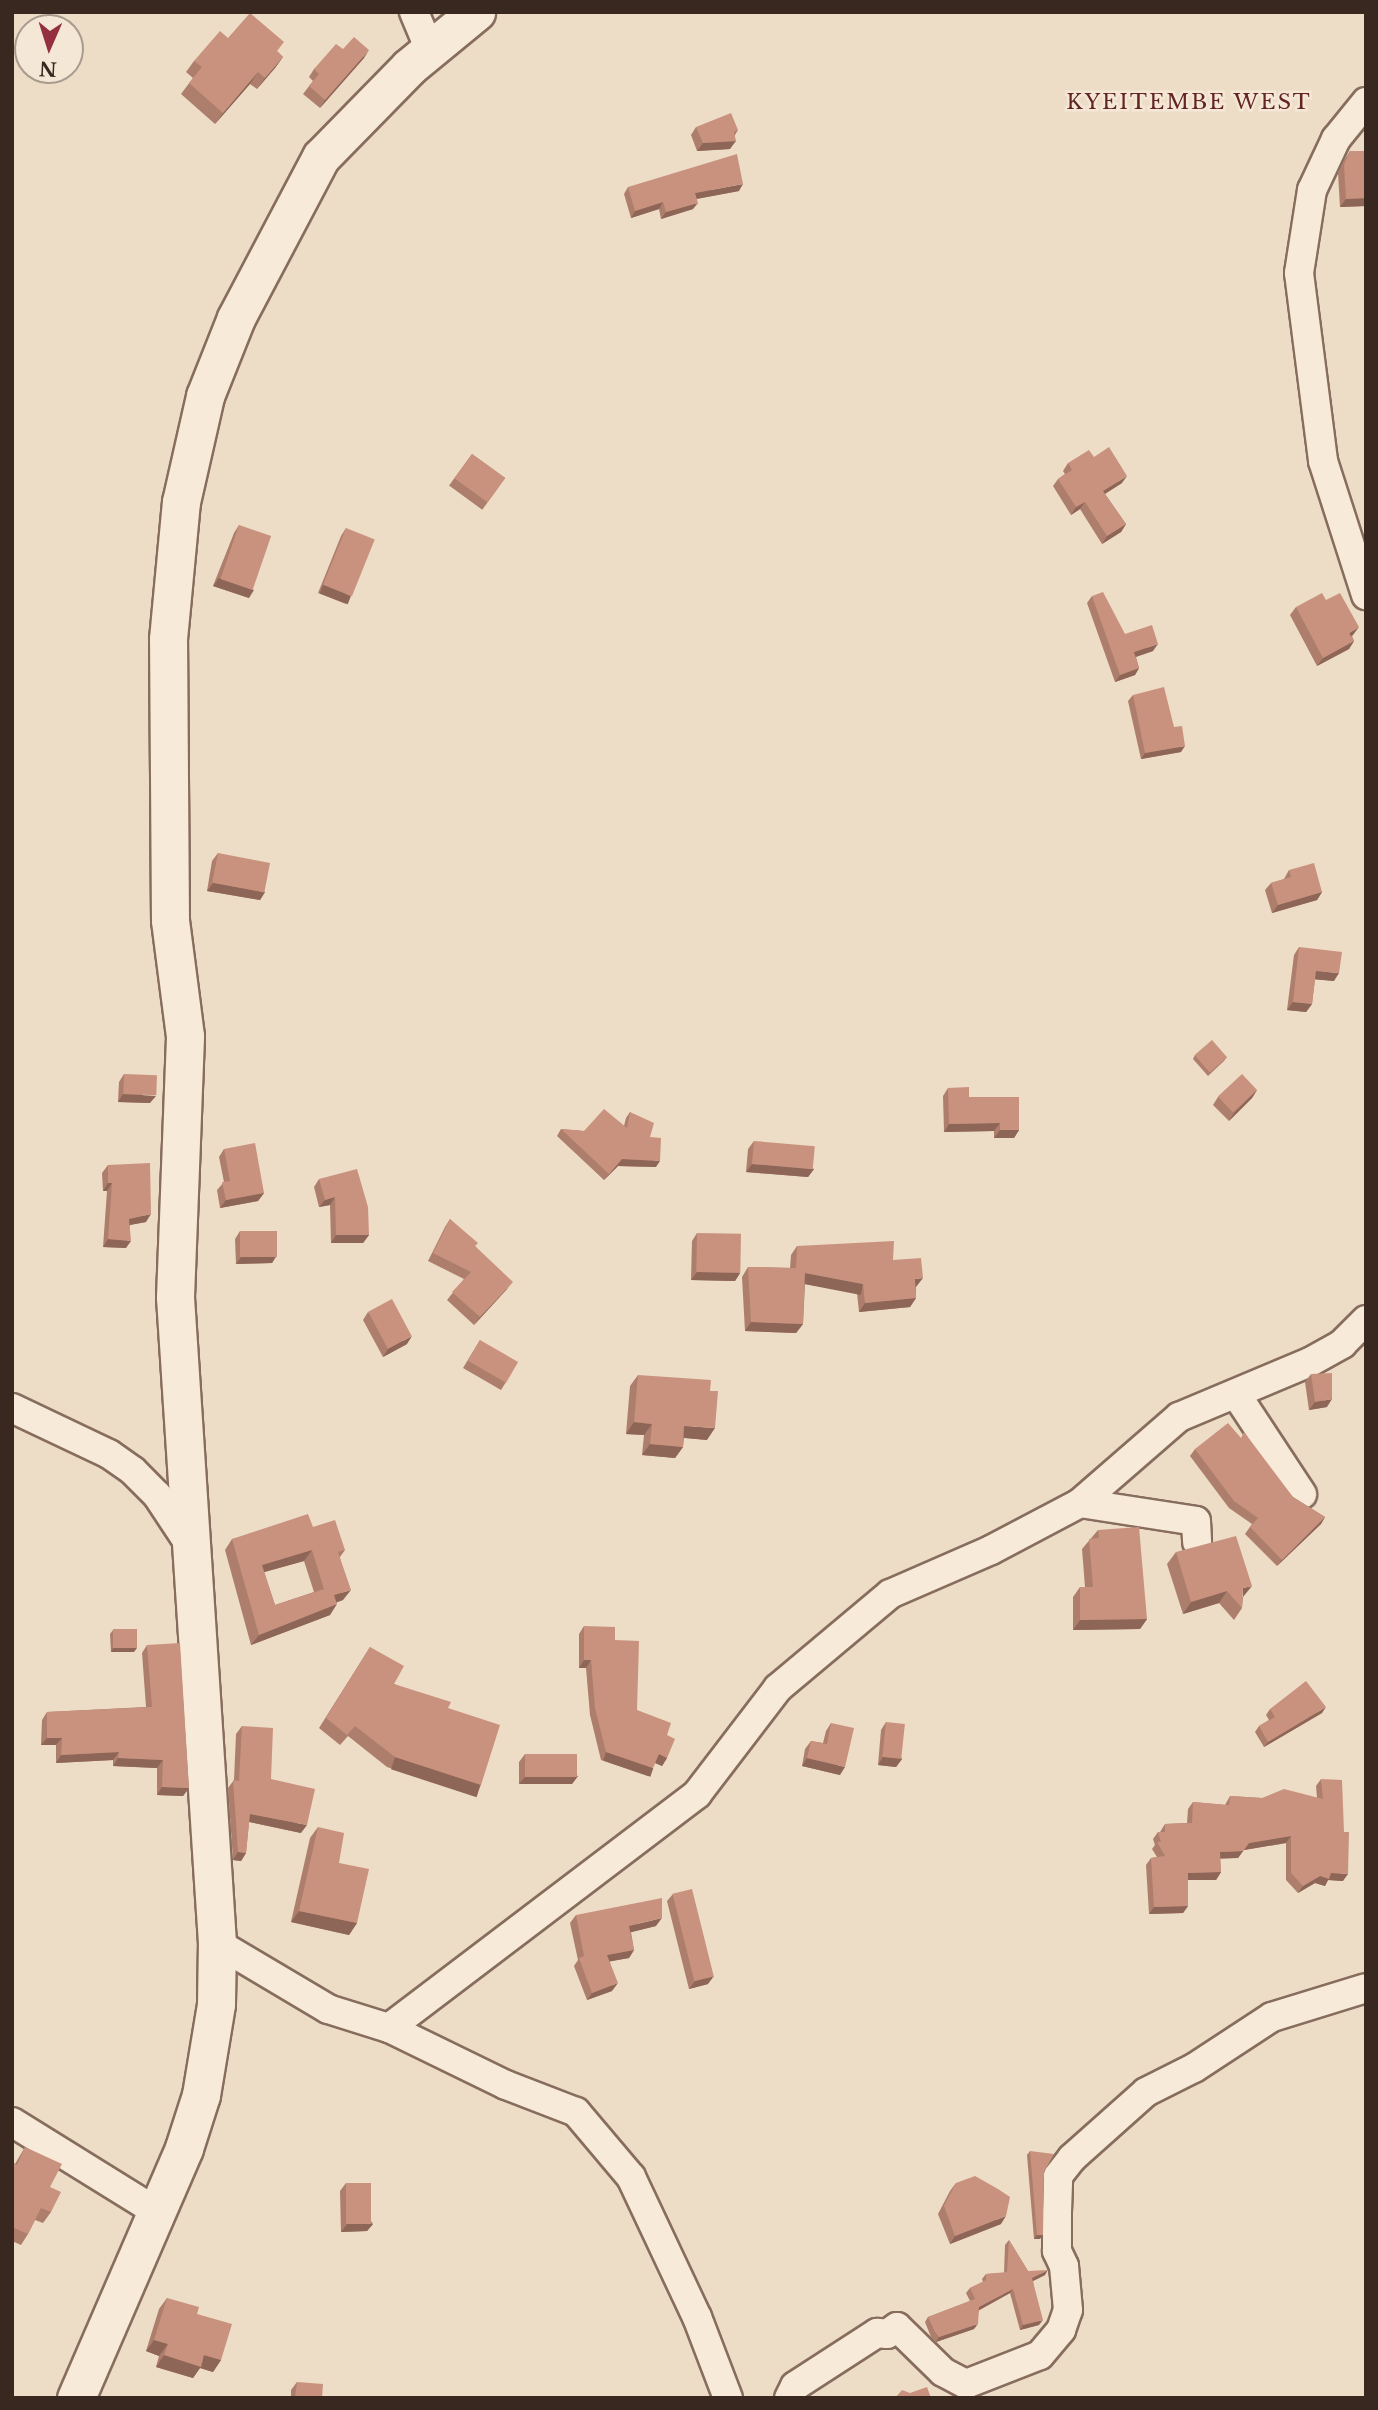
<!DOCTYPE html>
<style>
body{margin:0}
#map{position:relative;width:1378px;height:2410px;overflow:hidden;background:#eddcc6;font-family:"Libre Baskerville",serif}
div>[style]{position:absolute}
.roads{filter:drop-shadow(2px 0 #876d5d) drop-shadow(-2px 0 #876d5d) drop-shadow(0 2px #876d5d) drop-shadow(0 -2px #876d5d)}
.minor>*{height:28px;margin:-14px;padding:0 14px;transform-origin:14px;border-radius:14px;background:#f7ead9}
.tertiary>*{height:37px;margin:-18.5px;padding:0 18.5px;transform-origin:18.5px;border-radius:18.5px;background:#f7ead9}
.wall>*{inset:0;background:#ad7e6c;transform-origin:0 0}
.shaded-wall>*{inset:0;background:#8d6658;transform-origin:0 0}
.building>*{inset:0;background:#c9927e;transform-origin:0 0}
span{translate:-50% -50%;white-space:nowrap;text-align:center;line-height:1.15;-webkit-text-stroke:5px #f4e7d6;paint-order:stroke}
.quarter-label{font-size:21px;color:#632521;letter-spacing:2px}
.frame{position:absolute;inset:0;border:14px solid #382820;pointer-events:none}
.north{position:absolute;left:14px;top:14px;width:70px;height:70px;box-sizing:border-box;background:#f4e7d6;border:2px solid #a99b8d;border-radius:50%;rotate:183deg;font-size:19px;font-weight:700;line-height:28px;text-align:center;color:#382820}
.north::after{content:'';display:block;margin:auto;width:24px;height:32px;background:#942f3f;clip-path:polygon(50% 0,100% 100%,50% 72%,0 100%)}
</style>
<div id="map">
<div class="roads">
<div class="minor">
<i style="left:414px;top:12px;width:41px;rotate:67.2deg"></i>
<i style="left:1366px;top:102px;width:48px;rotate:129deg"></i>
<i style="left:1336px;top:139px;width:56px;rotate:115.2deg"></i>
<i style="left:1312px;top:190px;width:84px;rotate:98.9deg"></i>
<i style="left:1299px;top:273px;width:190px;rotate:82.7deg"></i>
<i style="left:1323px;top:461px;width:141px;rotate:72.2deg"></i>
<i style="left:1236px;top:1394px;width:120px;rotate:56.6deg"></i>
<i style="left:12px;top:1408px;width:107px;rotate:25.4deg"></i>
<i style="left:109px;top:1454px;width:29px;rotate:35deg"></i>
<i style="left:133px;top:1471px;width:34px;rotate:45deg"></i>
<i style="left:157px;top:1495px;width:60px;rotate:56.6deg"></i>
<i style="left:1080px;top:1503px;width:117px;rotate:8.8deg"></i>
<i style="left:1196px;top:1521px;width:21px;rotate:87deg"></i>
<i style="left:217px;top:1943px;width:129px;rotate:30.7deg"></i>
<i style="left:328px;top:2009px;width:64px;rotate:17.3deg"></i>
<i style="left:389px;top:2028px;width:130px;rotate:26deg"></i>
<i style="left:506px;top:2085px;width:75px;rotate:21.1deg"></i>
<i style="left:576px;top:2112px;width:85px;rotate:49.8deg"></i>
<i style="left:631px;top:2177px;width:155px;rotate:64.8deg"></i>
<i style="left:697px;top:2317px;width:87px;rotate:69.1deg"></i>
<i style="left:389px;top:2028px;width:387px;rotate:-37.2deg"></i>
<i style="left:697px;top:1794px;width:133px;rotate:-52.6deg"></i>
<i style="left:778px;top:1688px;width:146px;rotate:-40deg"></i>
<i style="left:890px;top:1594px;width:110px;rotate:-23.5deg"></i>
<i style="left:991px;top:1550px;width:101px;rotate:-27.8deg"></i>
<i style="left:1080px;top:1503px;width:131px;rotate:-41deg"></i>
<i style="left:1179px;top:1417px;width:142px;rotate:-22.8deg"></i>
<i style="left:1310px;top:1362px;width:37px;rotate:-29deg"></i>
<i style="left:1342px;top:1344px;width:34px;rotate:-45deg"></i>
<i style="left:12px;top:2122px;width:171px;rotate:31.8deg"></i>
<i style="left:789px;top:2398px;width:13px;rotate:-63deg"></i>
<i style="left:795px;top:2386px;width:98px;rotate:-32.9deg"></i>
<i style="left:877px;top:2333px;width:10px;rotate:6deg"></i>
<i style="left:887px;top:2334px;width:12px;rotate:-35deg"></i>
<i style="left:897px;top:2327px;width:64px;rotate:44.4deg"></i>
<i style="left:943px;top:2372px;width:26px;rotate:28deg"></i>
<i style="left:966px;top:2384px;width:79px;rotate:-21.4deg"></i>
<i style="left:1040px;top:2355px;width:33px;rotate:-50deg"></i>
<i style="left:1061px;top:2330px;width:21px;rotate:-71deg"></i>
<i style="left:1068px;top:2310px;width:44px;rotate:-95.2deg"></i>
<i style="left:1064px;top:2266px;width:17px;rotate:-115deg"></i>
<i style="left:1057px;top:2251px;width:39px;rotate:-90deg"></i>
<i style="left:1057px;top:2212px;width:36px;rotate:-88deg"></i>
<i style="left:1058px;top:2176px;width:23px;rotate:-52deg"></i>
<i style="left:1072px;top:2158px;width:99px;rotate:-41.7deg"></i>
<i style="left:1146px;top:2092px;width:54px;rotate:-26.6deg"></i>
<i style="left:1194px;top:2068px;width:93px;rotate:-33.2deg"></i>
<i style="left:1272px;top:2017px;width:98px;rotate:-17.1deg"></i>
</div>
<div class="tertiary">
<i style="left:76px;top:2398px;width:272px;rotate:-66.6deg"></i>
<i style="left:184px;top:2148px;width:56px;rotate:-72.2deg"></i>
<i style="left:201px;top:2095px;width:92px;rotate:-80.6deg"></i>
<i style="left:216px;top:2004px;width:61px;rotate:-89.1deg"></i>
<i style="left:217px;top:1943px;width:647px;rotate:-93.72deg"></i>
<i style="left:175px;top:1297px;width:261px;rotate:-87.8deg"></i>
<i style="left:185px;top:1036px;width:117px;rotate:-97.4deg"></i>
<i style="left:170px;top:920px;width:281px;rotate:-90.4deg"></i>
<i style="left:168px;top:639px;width:138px;rotate:-84.6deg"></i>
<i style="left:181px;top:502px;width:109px;rotate:-77.2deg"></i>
<i style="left:205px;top:396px;width:84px;rotate:-68.3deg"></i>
<i style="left:236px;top:318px;width:182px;rotate:-62.2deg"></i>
<i style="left:321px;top:157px;width:126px;rotate:-45.6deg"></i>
<i style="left:409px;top:67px;width:87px;rotate:-39.4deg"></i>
</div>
</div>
<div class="wall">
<i style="clip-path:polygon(228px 38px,278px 52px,283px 57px,275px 68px,257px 89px,250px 84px,215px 124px,181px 94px,193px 78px,186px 72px,194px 61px)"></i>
<i style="clip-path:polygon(343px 49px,364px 58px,320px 108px,303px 94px,313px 81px,309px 77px,314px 69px)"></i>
<i style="clip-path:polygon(696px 127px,738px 130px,735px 135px,730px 149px,697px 151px,691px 135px)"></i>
<i style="clip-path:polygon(1350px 151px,1366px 206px,1340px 207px,1338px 173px,1345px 159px)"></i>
<i style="clip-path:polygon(628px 187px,739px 191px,697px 199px,693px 209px,661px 219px,659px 209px,631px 218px,624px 194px)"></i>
<i style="left:472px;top:454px;width:41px;height:39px;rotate:36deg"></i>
<i style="clip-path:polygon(1068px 463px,1122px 483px,1105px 494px,1126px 524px,1121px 532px,1102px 544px,1080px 509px,1071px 515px,1053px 486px,1058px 479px,1065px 474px,1063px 471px)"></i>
<i style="clip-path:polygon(239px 525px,249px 598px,213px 586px,234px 533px)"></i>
<i style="clip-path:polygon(346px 528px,346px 604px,318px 593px,341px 536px)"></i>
<i style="clip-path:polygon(1092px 596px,1125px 634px,1153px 651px,1136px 657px,1139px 668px,1135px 675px,1115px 682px,1087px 603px)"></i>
<i style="clip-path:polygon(1296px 607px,1353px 635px,1352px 636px,1354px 641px,1349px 649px,1317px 666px,1290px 615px)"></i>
<i style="clip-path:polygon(1133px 695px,1181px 752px,1141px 759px,1128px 701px)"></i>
<i style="clip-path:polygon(218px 853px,265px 892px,260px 900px,207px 891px,212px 861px)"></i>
<i style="clip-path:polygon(1289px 870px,1322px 892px,1317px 900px,1272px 913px,1265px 890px,1271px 883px,1284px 879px)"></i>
<i style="clip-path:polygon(1299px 947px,1334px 981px,1315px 979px,1312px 1004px,1306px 1012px,1287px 1010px,1294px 955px)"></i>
<i style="clip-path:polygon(1195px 1055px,1227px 1057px,1224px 1061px,1208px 1076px,1193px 1059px)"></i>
<i style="clip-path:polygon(124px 1074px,150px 1103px,118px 1102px,119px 1082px)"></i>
<i style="clip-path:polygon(948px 1088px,969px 1097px,1019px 1130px,1014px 1138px,994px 1138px,994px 1131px,944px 1132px,943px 1096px)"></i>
<i style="clip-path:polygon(1257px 1090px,1252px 1098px,1229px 1121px,1213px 1105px,1218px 1097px)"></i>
<i style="clip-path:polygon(630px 1112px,650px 1137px,656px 1167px,618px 1166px,604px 1180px,557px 1136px,561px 1129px,584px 1131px,624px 1126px,626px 1118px)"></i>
<i style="clip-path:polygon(754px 1141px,814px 1169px,808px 1177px,746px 1172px,748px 1149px)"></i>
<i style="clip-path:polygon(224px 1149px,264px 1193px,258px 1201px,220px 1208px,217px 1190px,224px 1182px,219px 1157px)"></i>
<i style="clip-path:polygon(108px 1165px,146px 1222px,130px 1225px,126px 1248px,103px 1247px,107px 1191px,103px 1191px,102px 1173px)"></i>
<i style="clip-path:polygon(319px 1179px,369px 1235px,363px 1243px,331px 1243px,330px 1205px,319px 1207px,314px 1187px)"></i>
<i style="clip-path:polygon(450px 1219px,475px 1246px,507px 1289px,474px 1325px,447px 1300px,464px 1279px,428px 1261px,445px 1227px)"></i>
<i style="clip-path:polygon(240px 1231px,277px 1255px,272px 1263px,236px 1264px,235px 1239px)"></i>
<i style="clip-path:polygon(697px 1233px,740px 1273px,735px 1281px,691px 1280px,692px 1241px)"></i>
<i style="clip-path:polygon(797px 1246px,893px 1260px,916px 1287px,916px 1298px,910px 1307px,859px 1312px,857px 1293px,805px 1284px,803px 1324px,796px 1333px,745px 1331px,742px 1277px,748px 1267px,790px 1268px,791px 1255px)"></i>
<i style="clip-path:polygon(368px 1312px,407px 1344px,383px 1357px,363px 1320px)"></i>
<i style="clip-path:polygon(480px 1340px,506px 1382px,501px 1390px,463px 1368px)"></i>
<i style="clip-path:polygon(1311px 1374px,1327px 1407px,1309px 1410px,1305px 1382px)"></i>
<i style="clip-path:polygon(638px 1375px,707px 1440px,684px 1438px,683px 1447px,675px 1458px,642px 1455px,644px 1435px,626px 1434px,630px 1386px)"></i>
<i style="clip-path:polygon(1240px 1438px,1293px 1497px,1325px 1517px,1321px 1524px,1277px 1566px,1245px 1534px,1252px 1524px,1229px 1508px,1190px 1456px,1195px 1449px)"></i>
<i style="clip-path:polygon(evenodd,313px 1527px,345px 1550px,340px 1557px,343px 1600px,337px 1602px,330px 1615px,251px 1645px,225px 1550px,232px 1539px,313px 1527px,304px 1561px,314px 1592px,275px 1605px,264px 1572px,304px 1561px)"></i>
<i style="clip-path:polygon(1098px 1530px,1147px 1619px,1140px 1629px,1073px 1630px,1073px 1597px,1080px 1587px,1085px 1587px,1082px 1549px)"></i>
<i style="clip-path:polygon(1176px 1552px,1243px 1597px,1242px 1608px,1234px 1620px,1219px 1603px,1183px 1614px,1167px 1564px)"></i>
<i style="clip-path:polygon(584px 1626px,615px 1640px,637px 1710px,667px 1735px,667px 1758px,662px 1766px,655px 1763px,648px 1776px,601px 1760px,590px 1715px,586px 1668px,579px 1668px,579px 1634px)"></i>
<i style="clip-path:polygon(113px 1630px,134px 1652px,111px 1652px,110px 1634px)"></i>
<i style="clip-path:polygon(147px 1645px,189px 1788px,183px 1796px,157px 1795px,157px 1768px,113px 1766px,113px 1760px,56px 1763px,56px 1745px,41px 1745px,42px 1720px,47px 1712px,146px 1707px,142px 1653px)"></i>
<i style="clip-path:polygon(370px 1647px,394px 1684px,448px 1708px,481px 1785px,474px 1795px,387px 1767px,348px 1736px,340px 1745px,319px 1728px)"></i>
<i style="clip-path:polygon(1270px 1709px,1322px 1713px,1264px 1747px,1255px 1732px,1259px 1726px,1269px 1720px,1266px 1715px)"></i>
<i style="clip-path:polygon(886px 1722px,902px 1759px,896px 1767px,878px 1765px,881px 1730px)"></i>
<i style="clip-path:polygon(831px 1723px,840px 1775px,802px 1766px,805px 1749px,811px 1741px,823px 1743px,826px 1731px)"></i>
<i style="clip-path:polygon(242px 1726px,301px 1833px,249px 1822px,246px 1853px,241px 1861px,233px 1860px,228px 1788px,234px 1780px,236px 1734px)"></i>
<i style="clip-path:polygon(525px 1754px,578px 1776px,572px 1784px,519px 1784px,519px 1762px)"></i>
<i style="clip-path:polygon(1321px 1779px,1343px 1881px,1328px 1880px,1325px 1886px,1315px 1883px,1298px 1893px,1286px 1880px,1286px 1843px,1244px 1850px,1238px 1858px,1220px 1858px,1221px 1872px,1216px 1880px,1188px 1880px,1188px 1906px,1183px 1913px,1149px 1914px,1146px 1865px,1151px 1858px,1157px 1857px,1152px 1849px,1155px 1845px,1153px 1839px,1158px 1832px,1160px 1832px,1165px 1824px,1187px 1823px,1188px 1809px,1193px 1802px,1225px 1805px,1230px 1796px,1262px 1798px,1317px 1798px,1316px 1786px)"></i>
<i style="clip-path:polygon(318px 1827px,339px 1863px,357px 1923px,349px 1935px,291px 1922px,310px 1838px)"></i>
<i style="clip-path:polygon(673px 1894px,708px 1984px,689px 1989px,667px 1901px)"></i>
<i style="clip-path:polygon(576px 1915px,656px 1926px,631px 1932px,634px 1950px,629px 1958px,610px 1961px,612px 1991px,587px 2000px,574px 1966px,578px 1960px,570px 1923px)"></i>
<i style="clip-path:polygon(25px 2147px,50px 2187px,51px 2212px,43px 2223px,35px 2220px,28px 2234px,21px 2245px,12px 2241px,12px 2162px,15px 2164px)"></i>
<i style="clip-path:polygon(1030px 2151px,1044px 2172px,1040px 2239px,1034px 2239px,1027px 2155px)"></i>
<i style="clip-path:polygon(346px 2183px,373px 2224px,367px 2231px,341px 2232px,340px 2191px)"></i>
<i style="clip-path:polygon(956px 2183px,1001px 2224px,950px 2244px,938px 2214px,950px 2191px)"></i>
<i style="clip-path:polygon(1009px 2240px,1028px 2271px,1045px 2275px,1033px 2281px,1039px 2325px,1020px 2330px,1010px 2293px,979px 2310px,974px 2329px,936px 2342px,931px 2337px,925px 2322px,928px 2317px,970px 2301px,966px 2293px,970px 2288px,983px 2282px,982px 2279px,986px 2274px,1004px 2273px,1005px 2245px)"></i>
<i style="clip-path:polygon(167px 2298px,197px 2314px,221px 2360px,213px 2372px,200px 2368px,193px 2378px,156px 2367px,159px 2356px,146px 2351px,159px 2309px)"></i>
<i style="clip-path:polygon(297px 2382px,322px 2398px,291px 2398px,291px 2390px)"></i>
</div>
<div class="shaded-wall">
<i style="clip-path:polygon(369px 50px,364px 58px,320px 108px,325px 100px)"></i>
<i style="clip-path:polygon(283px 57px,275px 68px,257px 89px,265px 78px)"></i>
<i style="clip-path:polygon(258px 72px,250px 84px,215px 124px,223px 113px)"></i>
<i style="clip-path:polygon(736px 141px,730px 149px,697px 151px,703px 143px)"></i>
<i style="clip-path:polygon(743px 184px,739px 191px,690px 200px,695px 193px)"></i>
<i style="clip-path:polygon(1366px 198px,1366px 206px,1340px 207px,1346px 199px)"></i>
<i style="clip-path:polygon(663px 202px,659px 209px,631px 218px,635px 211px)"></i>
<i style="clip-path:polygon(698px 203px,693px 209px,661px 219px,666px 212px)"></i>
<i style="clip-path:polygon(1127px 476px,1122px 483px,1098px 498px,1103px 491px)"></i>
<i style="clip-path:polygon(1085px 502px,1080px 509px,1071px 515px,1076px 507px)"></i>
<i style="clip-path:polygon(1126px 524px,1121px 532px,1102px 544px,1107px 536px)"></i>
<i style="clip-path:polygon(219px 578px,254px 590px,249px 598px,213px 586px)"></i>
<i style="left:323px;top:585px;width:30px;height:9px;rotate:21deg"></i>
<i style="clip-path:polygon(1359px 627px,1353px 635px,1344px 640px,1349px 633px)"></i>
<i style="clip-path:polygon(1354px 641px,1349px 649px,1317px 666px,1323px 658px)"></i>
<i style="clip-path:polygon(1158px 644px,1153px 651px,1129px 659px,1134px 652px)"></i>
<i style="clip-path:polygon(1139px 668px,1135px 675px,1115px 682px,1120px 675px)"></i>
<i style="clip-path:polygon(1185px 746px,1181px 752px,1141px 759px,1145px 753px)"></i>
<i style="clip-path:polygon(213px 883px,265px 892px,260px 900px,207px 891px)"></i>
<i style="clip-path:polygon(1322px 892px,1317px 900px,1272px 913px,1278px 905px)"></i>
<i style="clip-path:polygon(1316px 971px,1339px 973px,1334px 981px,1310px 979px)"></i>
<i style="clip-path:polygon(1293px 1002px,1312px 1004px,1306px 1012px,1287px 1010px)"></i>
<i style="clip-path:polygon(1257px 1090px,1252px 1098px,1229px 1121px,1234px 1113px)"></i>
<i style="clip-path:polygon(123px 1094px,156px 1096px,150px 1103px,118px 1102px)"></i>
<i style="clip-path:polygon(1000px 1123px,994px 1131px,944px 1132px,949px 1124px)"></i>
<i style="clip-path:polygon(1000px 1130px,1019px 1130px,1014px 1138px,994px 1138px)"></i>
<i style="clip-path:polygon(622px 1159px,660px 1161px,656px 1167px,618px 1166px,604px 1180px)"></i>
<i style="clip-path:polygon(752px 1164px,814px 1169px,808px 1177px,746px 1172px)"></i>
<i style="clip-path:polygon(108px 1183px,112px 1183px,107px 1191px,103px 1191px)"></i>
<i style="clip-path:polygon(264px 1193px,258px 1201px,220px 1208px,226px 1200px)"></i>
<i style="clip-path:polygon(335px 1197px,330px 1205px,319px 1207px,325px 1200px)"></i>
<i style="clip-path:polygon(151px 1214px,146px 1222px,124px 1226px,129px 1219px)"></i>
<i style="clip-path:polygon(336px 1235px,369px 1235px,363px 1243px,331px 1243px)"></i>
<i style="clip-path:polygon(108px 1239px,131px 1241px,126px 1248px,103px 1247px)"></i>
<i style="clip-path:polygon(277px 1255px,272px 1263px,236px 1264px,241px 1257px)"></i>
<i style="clip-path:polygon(697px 1272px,740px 1273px,735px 1281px,691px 1280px)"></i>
<i style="left:805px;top:1273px;width:59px;height:11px;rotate:11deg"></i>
<i style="clip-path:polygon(923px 1278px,916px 1287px,908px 1288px,915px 1279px)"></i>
<i style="clip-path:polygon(513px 1282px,507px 1289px,474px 1325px,480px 1317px)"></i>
<i style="clip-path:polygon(916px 1298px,910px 1307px,859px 1312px,865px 1303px)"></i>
<i style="clip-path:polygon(751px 1322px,803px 1324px,796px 1333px,745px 1331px)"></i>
<i style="clip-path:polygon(412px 1336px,407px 1344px,383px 1357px,388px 1349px)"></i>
<i style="clip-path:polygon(1332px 1399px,1327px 1407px,1309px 1410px,1315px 1402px)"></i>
<i style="clip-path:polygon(634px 1422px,652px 1424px,644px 1435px,626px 1434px)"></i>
<i style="clip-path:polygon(684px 1426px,715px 1428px,707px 1440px,676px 1437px)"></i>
<i style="clip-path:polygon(650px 1444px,683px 1447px,675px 1458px,642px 1455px)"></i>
<i style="clip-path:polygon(1325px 1517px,1321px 1524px,1277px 1566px,1282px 1560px)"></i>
<i style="clip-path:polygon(312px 1550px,304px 1561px,254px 1575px,262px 1565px)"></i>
<i style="clip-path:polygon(1252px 1586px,1243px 1597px,1243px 1588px)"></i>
<i style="clip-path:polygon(351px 1590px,343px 1600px,327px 1606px,334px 1595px)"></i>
<i style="clip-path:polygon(1227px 1591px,1219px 1603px,1183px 1614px,1191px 1602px)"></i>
<i style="clip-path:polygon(337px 1604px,330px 1615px,251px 1645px,259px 1635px)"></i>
<i style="clip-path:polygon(1147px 1619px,1140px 1629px,1073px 1630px,1080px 1620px)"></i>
<i style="clip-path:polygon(113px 1648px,137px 1648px,134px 1652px,111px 1652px)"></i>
<i style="clip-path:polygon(584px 1660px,591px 1660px,586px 1668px,579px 1668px)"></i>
<i style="clip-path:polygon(1326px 1707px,1322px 1713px,1264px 1747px,1268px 1742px)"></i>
<i style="clip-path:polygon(47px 1738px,62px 1738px,56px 1745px,41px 1745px)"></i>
<i style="clip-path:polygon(119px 1752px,113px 1760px,56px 1763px,61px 1755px)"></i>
<i style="left:606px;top:1752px;width:50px;height:9px;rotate:19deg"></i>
<i style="clip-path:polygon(659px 1754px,667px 1758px,662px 1766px,653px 1762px)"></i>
<i style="left:395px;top:1757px;width:90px;height:13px;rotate:18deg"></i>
<i style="clip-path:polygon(883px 1757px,902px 1759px,896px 1767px,878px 1765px)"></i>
<i style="clip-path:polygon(118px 1758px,163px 1760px,157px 1768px,113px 1766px)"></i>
<i style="clip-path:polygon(807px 1758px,845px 1767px,840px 1775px,802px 1766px)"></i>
<i style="clip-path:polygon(578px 1776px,572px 1784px,519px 1784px,525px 1777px)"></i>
<i style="clip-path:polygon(162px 1787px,189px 1788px,183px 1796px,157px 1795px)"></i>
<i style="clip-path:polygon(250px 1814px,307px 1825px,301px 1833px,245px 1821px)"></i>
<i style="clip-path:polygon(1291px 1836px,1286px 1843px,1244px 1850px,1249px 1843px)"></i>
<i style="clip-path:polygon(1243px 1851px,1238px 1858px,1215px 1859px,1220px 1852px)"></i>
<i style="clip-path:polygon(238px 1852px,246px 1853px,241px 1861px,233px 1860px)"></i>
<i style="clip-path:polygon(1221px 1872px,1216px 1880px,1183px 1880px,1188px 1873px)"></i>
<i style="clip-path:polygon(1331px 1873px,1348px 1874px,1343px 1881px,1328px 1880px,1325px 1886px,1315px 1883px,1298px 1893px,1303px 1886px,1320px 1876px)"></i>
<i style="clip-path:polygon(1188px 1906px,1183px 1913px,1149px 1914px,1154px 1907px)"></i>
<i style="clip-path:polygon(299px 1911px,357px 1923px,349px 1935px,291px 1922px)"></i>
<i style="clip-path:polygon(662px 1918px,656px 1926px,624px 1934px,629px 1926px)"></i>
<i style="clip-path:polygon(634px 1950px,629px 1958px,602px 1963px,607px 1955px)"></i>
<i style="clip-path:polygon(714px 1976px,708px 1984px,689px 1989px,695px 1981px)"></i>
<i style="clip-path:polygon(618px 1983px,612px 1991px,587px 2000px,592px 1993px)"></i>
<i style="clip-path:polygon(1006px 2216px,1001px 2224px,950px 2244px,955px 2236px)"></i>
<i style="clip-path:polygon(347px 2224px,373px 2224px,367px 2231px,341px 2232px)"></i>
<i style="clip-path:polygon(1037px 2235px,1043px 2235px,1040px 2239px,1034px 2239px)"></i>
<i style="clip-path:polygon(1048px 2270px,1045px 2275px,1029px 2283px,1032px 2278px)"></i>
<i style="clip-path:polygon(1013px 2289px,1010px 2293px,976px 2312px,979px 2307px)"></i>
<i style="clip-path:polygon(1043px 2320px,1039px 2325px,1020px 2330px,1023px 2325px)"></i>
<i style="clip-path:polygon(978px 2324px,974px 2329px,936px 2342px,939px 2337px)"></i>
<i style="clip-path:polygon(154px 2340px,168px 2344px,159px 2356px,146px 2351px)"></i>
<i style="clip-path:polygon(164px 2355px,204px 2355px,221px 2360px,213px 2372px,200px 2368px,193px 2378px,156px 2367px)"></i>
</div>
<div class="building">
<i style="clip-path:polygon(250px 13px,284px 42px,277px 51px,283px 57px,265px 78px,258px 72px,223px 113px,189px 83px,202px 67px,194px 61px,220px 31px,228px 38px)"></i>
<i style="clip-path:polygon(354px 37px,369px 50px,325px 100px,309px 86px,319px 74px,314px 69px,336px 44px,343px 49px)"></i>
<i style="clip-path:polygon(731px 113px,738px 130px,734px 132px,736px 141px,703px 143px,696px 127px)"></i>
<i style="clip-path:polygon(1350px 151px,1366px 151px,1366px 198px,1346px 199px,1344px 165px)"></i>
<i style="clip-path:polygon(737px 154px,743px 184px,695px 193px,698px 203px,666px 212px,663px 202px,635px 211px,628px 187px)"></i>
<i style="clip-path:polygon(1109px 447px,1127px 476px,1103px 491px,1126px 524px,1107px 536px,1085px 502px,1076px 507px,1058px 479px,1072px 470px,1068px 463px,1089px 450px,1094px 457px)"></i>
<i style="left:472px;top:454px;width:41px;height:30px;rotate:36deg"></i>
<i style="left:239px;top:525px;width:34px;height:57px;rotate:19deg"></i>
<i style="left:346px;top:528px;width:31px;height:61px;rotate:22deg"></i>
<i style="clip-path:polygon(1103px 592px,1125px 634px,1152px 625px,1158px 644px,1134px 652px,1139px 668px,1120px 675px,1092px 596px)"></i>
<i style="clip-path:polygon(1322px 593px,1326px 600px,1340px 593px,1359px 627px,1349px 633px,1354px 641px,1323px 658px,1296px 607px)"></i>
<i style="clip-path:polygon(1164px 687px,1174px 727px,1182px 726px,1185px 746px,1145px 753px,1133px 695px)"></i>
<i style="left:218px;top:853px;width:53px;height:30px;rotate:11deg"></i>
<i style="clip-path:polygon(1314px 863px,1322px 892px,1278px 905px,1271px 883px,1291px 877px,1289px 870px)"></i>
<i style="clip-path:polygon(1299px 947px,1342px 952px,1339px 973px,1316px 971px,1312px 1004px,1293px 1002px)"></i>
<i style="left:1212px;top:1040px;width:23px;height:23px;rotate:49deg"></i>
<i style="left:124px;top:1074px;width:33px;height:20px;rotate:2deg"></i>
<i style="left:1242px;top:1074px;width:22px;height:33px;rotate:47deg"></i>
<i style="clip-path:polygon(969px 1087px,969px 1097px,1019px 1097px,1019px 1130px,1000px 1130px,1000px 1123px,949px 1124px,948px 1088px)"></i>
<i style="clip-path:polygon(604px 1109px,627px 1128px,630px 1112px,654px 1123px,650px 1137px,661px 1138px,660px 1161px,622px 1159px,609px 1174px,561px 1129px,584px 1131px)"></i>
<i style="left:754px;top:1141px;width:61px;height:23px;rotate:5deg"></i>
<i style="clip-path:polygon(255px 1143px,264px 1193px,226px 1200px,222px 1182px,230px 1181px,224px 1149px)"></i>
<i style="clip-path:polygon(150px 1163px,151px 1214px,129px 1219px,131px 1241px,108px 1239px,112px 1183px,108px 1183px,108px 1165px)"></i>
<i style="clip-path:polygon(357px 1169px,368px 1207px,369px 1235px,336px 1235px,335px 1197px,325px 1200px,319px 1179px)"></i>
<i style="clip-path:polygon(450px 1219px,478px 1243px,475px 1246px,513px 1282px,480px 1317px,452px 1292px,471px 1272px,433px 1253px)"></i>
<i style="left:240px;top:1231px;width:37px;height:26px"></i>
<i style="left:697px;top:1233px;width:44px;height:39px;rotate:1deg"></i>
<i style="clip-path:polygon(894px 1241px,893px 1260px,921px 1258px,923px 1278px,915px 1279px,916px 1298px,865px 1303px,863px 1284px,805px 1273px,803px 1324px,751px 1322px,748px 1267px,796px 1268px,797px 1246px)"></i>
<i style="left:392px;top:1299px;width:42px;height:27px;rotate:62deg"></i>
<i style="left:480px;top:1340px;width:44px;height:24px;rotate:30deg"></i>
<i style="clip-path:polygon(1332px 1373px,1332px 1399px,1315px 1402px,1311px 1374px)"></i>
<i style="clip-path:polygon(638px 1375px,711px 1380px,710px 1391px,718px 1391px,715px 1428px,684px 1426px,683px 1447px,650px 1444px,652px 1424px,634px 1422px)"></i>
<i style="clip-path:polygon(1228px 1423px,1241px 1438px,1244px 1432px,1293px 1497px,1325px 1517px,1282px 1560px,1250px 1527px,1258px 1518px,1234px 1501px,1195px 1449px)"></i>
<i style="clip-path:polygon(evenodd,308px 1514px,313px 1527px,335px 1520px,345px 1550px,338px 1552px,351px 1590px,334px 1595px,337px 1604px,259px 1635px,232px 1539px,308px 1514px,312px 1550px,324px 1589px,275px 1605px,262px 1565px,312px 1550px)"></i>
<i style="clip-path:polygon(1139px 1527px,1147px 1619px,1080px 1620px,1080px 1587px,1093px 1587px,1089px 1539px,1099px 1538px,1098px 1530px)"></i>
<i style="clip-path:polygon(1236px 1536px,1252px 1586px,1243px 1588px,1242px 1608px,1227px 1591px,1191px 1602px,1176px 1552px)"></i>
<i style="clip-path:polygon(584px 1626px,615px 1627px,615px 1640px,639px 1641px,637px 1710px,671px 1723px,667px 1735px,675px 1739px,667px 1758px,659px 1754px,653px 1768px,606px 1752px,595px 1708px,591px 1660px,584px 1660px)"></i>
<i style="left:137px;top:1629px;width:19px;height:24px;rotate:90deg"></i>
<i style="clip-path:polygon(180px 1643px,189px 1788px,162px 1787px,163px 1760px,118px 1758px,119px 1752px,61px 1755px,62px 1738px,47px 1738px,47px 1712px,152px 1707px,147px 1645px)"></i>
<i style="clip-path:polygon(370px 1647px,404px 1666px,394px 1684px,451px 1702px,448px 1708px,500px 1725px,481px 1785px,395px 1757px,355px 1726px,347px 1735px,326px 1718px)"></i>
<i style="clip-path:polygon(1306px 1681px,1326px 1707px,1268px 1742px,1259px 1726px,1275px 1717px,1270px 1709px)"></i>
<i style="left:886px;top:1722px;width:19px;height:35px;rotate:6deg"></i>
<i style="clip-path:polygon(831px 1723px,854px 1728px,845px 1767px,807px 1758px,811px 1741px,827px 1744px)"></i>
<i style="clip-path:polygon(242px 1726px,273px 1728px,271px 1779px,315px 1789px,307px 1825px,250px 1814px,246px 1853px,238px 1852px,233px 1780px,239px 1781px)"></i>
<i style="left:525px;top:1754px;width:52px;height:23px"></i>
<i style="clip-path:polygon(1321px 1779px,1342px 1780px,1344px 1832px,1349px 1832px,1348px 1874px,1331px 1873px,1329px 1879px,1320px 1876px,1303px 1886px,1291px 1873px,1291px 1836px,1249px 1843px,1243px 1851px,1220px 1852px,1221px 1872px,1188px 1873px,1188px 1906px,1154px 1907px,1151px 1858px,1165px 1856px,1157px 1842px,1161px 1842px,1158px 1832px,1165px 1832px,1165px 1824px,1192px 1823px,1193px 1802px,1229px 1805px,1230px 1796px,1262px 1798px,1284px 1789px,1323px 1799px)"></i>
<i style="clip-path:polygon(318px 1827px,344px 1833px,339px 1863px,369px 1869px,357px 1923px,299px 1911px)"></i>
<i style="left:692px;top:1889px;width:90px;height:20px;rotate:76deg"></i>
<i style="clip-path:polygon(662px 1898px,662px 1918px,629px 1926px,634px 1950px,607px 1955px,618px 1983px,592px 1993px,579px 1958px,584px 1956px,576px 1915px)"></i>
<i style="clip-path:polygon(25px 2147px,62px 2164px,50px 2187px,61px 2192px,51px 2212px,41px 2208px,28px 2234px,12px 2227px,12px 2162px,17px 2165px)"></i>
<i style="clip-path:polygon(1030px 2151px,1054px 2154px,1044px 2172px,1043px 2235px,1037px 2235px)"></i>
<i style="clip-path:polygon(975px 2176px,998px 2189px,1010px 2197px,1006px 2216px,955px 2236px,944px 2206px,956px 2183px)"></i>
<i style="left:346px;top:2183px;width:25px;height:41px"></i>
<i style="clip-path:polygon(1009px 2240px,1028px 2271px,1048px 2270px,1032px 2278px,1043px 2320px,1023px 2325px,1013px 2289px,979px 2307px,978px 2324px,939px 2337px,935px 2332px,928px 2317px,975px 2299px,970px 2288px,986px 2280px,986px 2274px,1007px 2272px)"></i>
<i style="clip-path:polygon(167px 2298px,199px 2307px,197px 2314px,232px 2324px,221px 2360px,204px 2355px,201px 2367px,164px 2355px,168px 2344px,154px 2340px)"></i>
<i style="clip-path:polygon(297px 2382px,323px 2384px,322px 2398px,295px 2398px)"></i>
<i style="clip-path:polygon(927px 2387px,931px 2398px,895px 2398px,902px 2390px,910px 2393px)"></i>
</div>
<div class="quarter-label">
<span style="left:1189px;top:102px">KYEITEMBE WEST</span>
</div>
<div class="frame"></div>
<div class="north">N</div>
</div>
